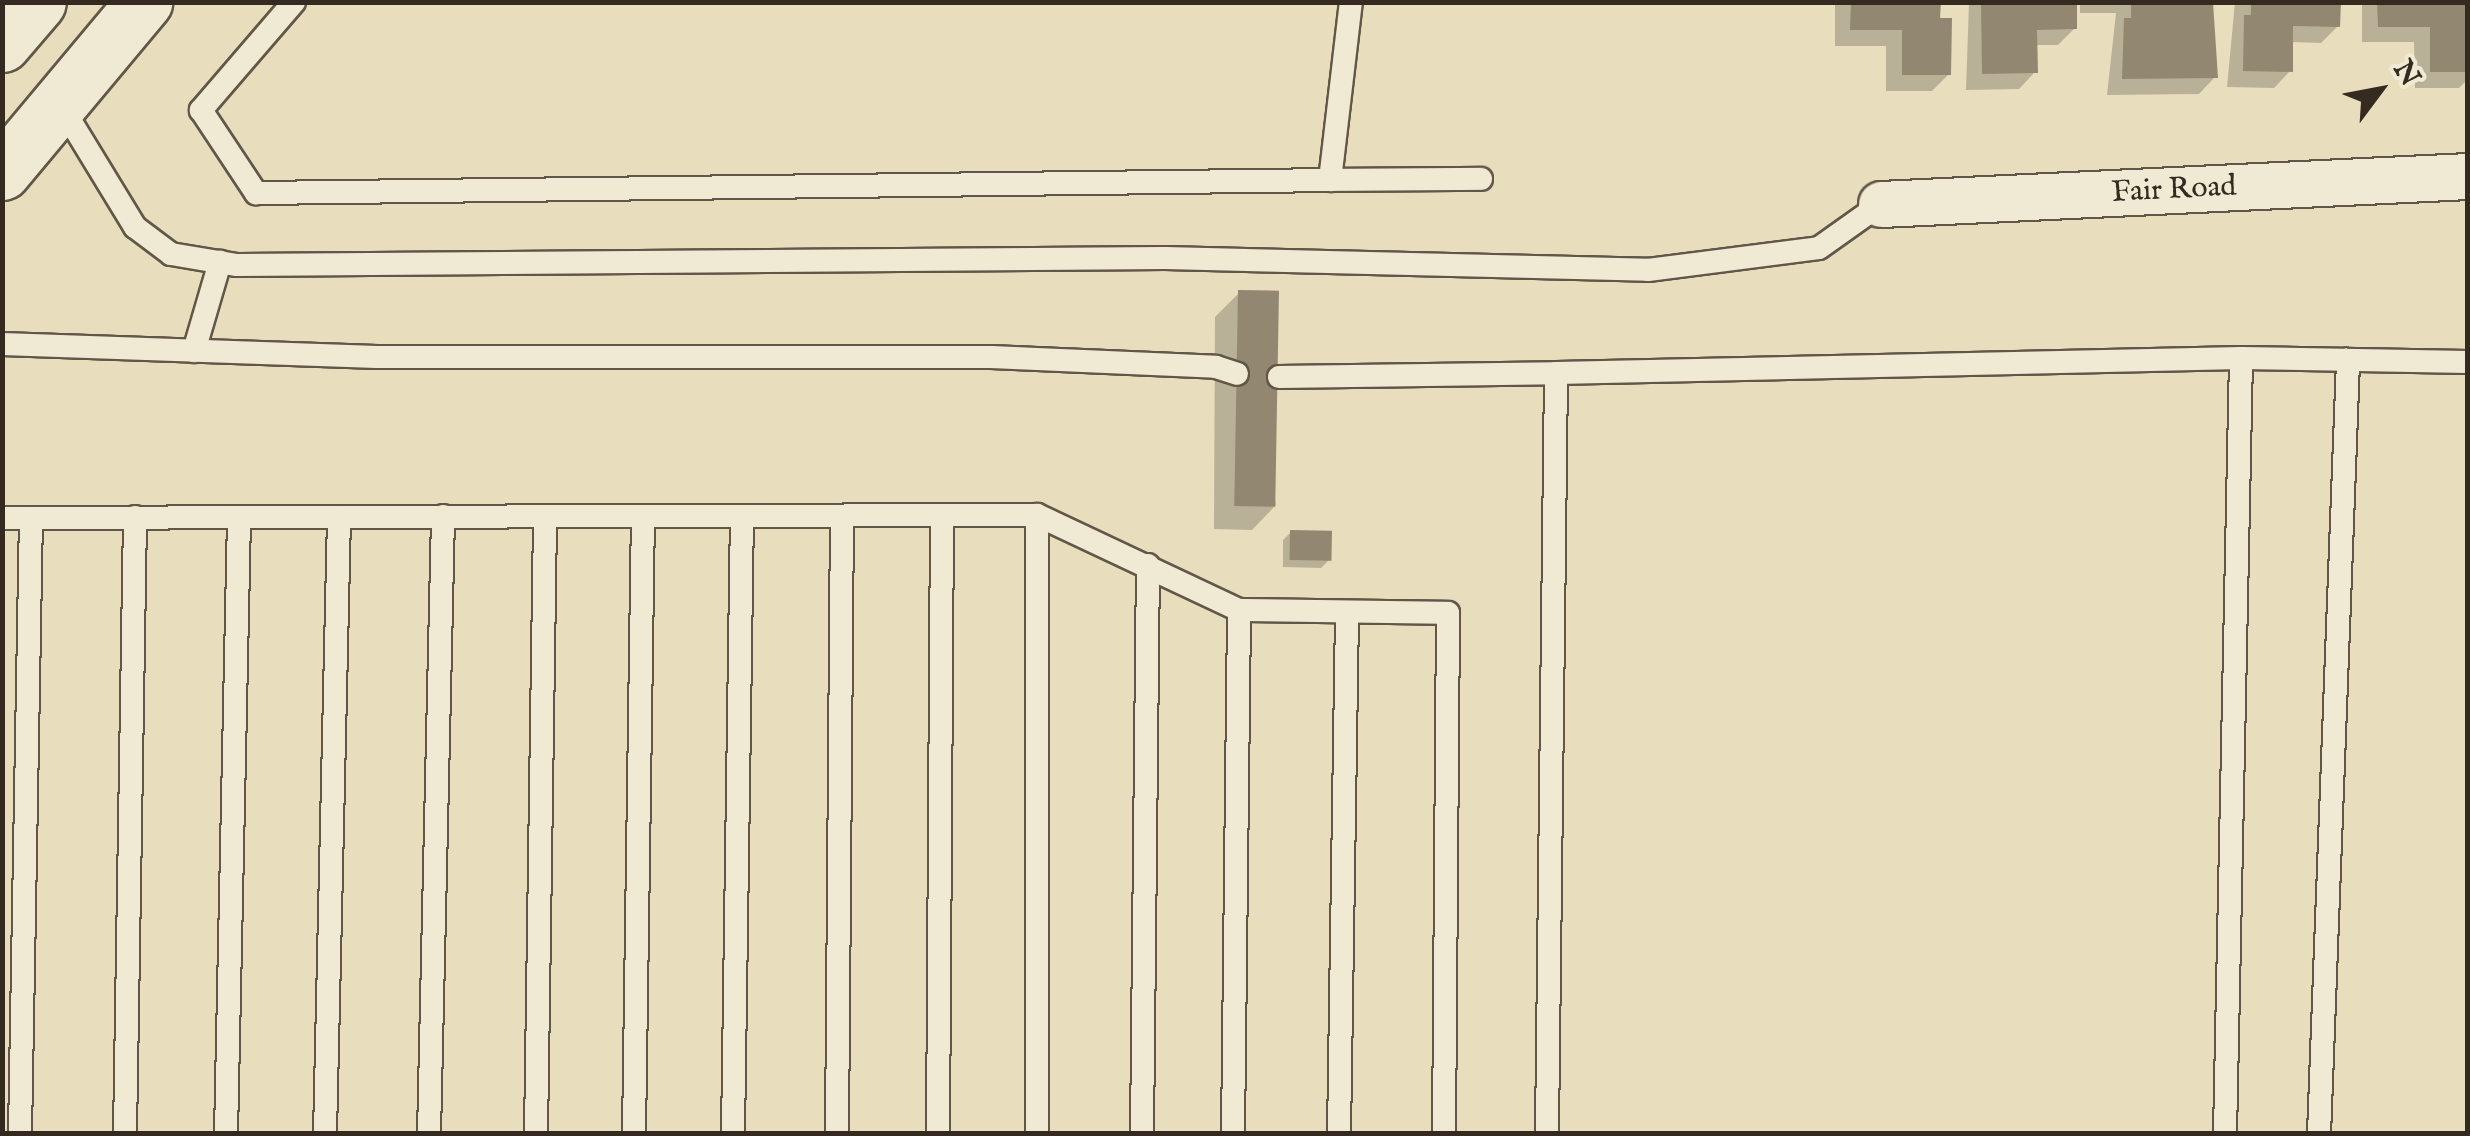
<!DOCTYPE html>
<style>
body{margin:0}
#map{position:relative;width:2470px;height:1136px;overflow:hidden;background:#e8debd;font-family:"IM FELL English",serif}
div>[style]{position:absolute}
.shadow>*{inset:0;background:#0003}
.building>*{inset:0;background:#928872;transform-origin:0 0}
.roads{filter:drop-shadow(2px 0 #625747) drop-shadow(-2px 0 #625747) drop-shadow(0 2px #625747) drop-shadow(0 -2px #625747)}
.lane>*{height:22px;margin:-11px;padding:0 11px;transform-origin:11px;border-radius:11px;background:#f0ead4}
.street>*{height:45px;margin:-22.5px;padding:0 22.5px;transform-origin:22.5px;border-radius:22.5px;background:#f0ead4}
.secondary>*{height:55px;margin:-27.5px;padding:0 27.5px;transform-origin:27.5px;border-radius:27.5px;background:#f0ead4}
span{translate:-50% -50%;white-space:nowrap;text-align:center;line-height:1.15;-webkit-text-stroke:8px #f0ead4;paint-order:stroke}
.street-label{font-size:30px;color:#352a20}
.frame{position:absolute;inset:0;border:5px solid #352a20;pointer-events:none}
.north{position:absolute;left:2330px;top:40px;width:100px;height:100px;-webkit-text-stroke:8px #f0ead4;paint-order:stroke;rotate:58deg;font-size:28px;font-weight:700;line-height:40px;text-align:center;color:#352a20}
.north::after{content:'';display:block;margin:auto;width:35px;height:45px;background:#352a20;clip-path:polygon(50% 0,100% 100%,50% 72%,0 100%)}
</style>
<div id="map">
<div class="shadow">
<i style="clip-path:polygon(1835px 2px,1938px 2px,1949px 74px,1932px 91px,1886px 91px,1886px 46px,1835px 46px)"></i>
<i style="clip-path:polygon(1969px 2px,2075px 2px,2075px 28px,2058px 45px,2035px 45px,2035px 72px,2019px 89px,1966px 90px)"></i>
<i style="clip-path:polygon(2080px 2px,2211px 2px,2215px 77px,2199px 94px,2107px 95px,2116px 13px,2080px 13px)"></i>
<i style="clip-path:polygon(2235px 2px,2338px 2px,2338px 26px,2321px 43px,2291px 42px,2290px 71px,2274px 88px,2227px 87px)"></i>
<i style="clip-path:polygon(2362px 2px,2465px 2px,2468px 79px,2459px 88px,2415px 88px,2414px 42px,2362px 42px)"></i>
<i style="clip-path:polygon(1239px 293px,1276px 505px,1252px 530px,1214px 529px,1215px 317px)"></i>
<i style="clip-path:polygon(1291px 532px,1329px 560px,1321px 568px,1283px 567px,1283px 540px)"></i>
</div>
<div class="building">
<i style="clip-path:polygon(1851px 2px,1941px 2px,1940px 18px,1952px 18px,1951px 75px,1902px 75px,1902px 30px,1850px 30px)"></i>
<i style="clip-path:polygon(1981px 2px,2077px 2px,2077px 29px,2037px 30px,2038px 73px,1982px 74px)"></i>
<i style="clip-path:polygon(2131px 2px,2213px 2px,2218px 78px,2122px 79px,2124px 18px,2131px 18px)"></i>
<i style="clip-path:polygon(2251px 2px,2341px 2px,2340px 27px,2293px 26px,2293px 72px,2243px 71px,2244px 15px,2251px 15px)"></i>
<i style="clip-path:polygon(2377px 2px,2467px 2px,2468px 72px,2430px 72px,2430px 27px,2378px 27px)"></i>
<i style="left:1238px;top:290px;width:41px;height:216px;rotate:1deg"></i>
<i style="left:1290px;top:530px;width:42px;height:30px;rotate:1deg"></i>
</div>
<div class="roads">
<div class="lane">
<i style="left:294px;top:2px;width:143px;rotate:130.7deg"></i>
<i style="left:201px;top:110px;width:100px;rotate:56.5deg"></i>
<i style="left:256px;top:193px;width:1074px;rotate:-0.69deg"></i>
<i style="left:1330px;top:180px;width:179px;rotate:-83.3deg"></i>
<i style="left:60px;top:104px;width:144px;rotate:58.6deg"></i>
<i style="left:135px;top:227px;width:45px;rotate:36.9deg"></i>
<i style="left:171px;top:254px;width:67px;rotate:9.5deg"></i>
<i style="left:237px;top:265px;width:928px;rotate:-0.43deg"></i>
<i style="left:1165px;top:258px;width:483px;rotate:1.4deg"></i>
<i style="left:1648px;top:270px;width:172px;rotate:-7.3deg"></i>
<i style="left:1819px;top:248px;width:76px;rotate:-35.4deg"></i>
<i style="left:1330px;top:180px;width:151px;rotate:-0.4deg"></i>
<i style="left:2px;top:344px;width:375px;rotate:2deg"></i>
<i style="left:377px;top:357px;width:614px"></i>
<i style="left:991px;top:357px;width:225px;rotate:2.5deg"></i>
<i style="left:1216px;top:367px;width:22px;rotate:18deg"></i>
<i style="left:194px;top:351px;width:93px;rotate:-73.7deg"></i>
<i style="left:2241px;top:358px;width:227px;rotate:1deg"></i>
<i style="left:1556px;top:373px;width:685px;rotate:-1.25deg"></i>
<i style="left:2241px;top:358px;width:776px;rotate:91.18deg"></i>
<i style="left:1279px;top:377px;width:277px;rotate:-0.8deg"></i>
<i style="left:1556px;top:373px;width:761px;rotate:90.68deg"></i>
<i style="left:2px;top:518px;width:1035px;rotate:-0.17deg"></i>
<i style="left:1037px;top:515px;width:223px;rotate:25.2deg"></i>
<i style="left:1239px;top:610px;width:209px;rotate:0.8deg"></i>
<i style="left:1448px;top:613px;width:521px;rotate:90.44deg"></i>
<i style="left:20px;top:1134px;width:616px;rotate:-88.98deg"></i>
<i style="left:125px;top:1134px;width:617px;rotate:-89.07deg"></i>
<i style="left:226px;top:1134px;width:617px;rotate:-88.79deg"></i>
<i style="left:325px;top:1134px;width:617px;rotate:-88.7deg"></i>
<i style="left:429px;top:1134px;width:618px;rotate:-88.7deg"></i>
<i style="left:536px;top:1134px;width:617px;rotate:-89.16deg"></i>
<i style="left:634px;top:1134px;width:618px;rotate:-89.17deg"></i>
<i style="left:733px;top:1134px;width:618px;rotate:-89.17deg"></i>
<i style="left:837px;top:1134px;width:618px;rotate:-89.54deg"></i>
<i style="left:938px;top:1134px;width:618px;rotate:-89.63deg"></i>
<i style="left:1037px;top:1134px;width:619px;rotate:-90deg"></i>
<i style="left:1142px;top:1134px;width:569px;rotate:-89.4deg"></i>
<i style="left:1233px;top:1134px;width:524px;rotate:-89.34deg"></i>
<i style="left:1339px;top:1134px;width:522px;rotate:-89.12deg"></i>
<i style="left:2319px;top:1134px;width:775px;rotate:-87.85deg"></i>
</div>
<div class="street">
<i style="left:1881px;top:204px;width:588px;rotate:-2.73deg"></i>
</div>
<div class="secondary">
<i style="left:2px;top:44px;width:55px;rotate:-49.4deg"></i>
<i style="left:2px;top:172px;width:222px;rotate:-50.1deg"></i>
</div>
</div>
<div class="street-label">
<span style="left:2174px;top:190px;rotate:-3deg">Fair Road</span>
</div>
<div class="frame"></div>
<div class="north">N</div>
</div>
